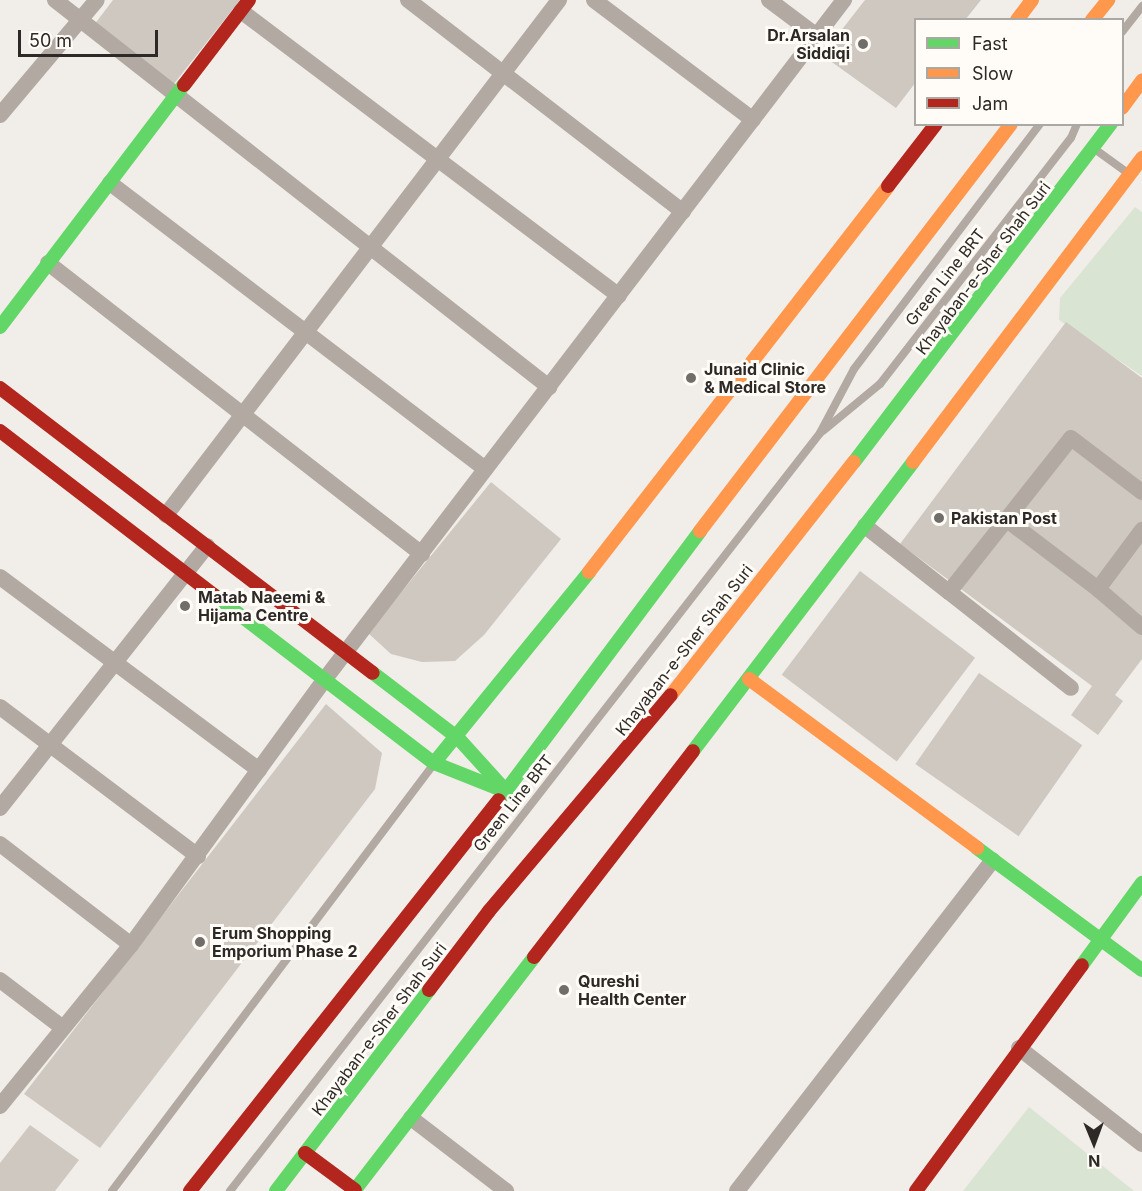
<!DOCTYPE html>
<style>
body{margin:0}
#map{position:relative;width:1142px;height:1191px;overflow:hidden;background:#f1ede8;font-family:Inter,sans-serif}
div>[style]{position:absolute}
.green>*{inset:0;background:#dae4d3}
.building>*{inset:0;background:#cec8c0;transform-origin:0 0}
.lane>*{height:8px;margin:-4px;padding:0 4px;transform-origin:4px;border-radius:4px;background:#b2aaa2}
.street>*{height:16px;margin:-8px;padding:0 8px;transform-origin:8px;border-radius:8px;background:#b2aaa2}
.fast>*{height:14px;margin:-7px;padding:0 7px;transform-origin:7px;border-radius:7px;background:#63d668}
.slow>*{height:14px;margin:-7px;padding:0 7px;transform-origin:7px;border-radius:7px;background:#ff974d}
.jam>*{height:14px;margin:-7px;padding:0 7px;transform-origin:7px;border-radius:7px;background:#b3261e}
.dots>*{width:16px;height:16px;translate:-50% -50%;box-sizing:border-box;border:3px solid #fffcf8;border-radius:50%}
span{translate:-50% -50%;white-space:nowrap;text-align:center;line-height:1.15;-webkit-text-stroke:6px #fffcf8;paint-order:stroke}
.poi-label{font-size:16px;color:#2c2926;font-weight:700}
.right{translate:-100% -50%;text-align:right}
.left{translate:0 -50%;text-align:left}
.street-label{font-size:16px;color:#2c2926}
.legend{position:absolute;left:914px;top:18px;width:210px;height:108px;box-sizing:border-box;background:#fffcf8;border:2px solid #aba8a4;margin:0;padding:8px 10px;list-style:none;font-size:18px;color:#2c2926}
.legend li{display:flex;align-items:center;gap:12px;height:30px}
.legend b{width:30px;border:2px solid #aba8a4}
.north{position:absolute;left:1064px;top:1113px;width:60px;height:60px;-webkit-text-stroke:4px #fffcf8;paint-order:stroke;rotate:179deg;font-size:16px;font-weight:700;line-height:24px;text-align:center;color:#2c2926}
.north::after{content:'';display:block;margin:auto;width:21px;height:27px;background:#2c2926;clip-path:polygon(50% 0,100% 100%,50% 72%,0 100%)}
.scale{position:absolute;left:18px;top:30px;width:140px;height:27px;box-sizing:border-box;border:3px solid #2c2926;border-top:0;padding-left:8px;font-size:18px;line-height:21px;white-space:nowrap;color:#2c2926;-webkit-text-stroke:4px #fffcf8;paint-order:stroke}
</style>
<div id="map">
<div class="green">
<i style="clip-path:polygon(1135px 207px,1142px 212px,1142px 376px,1059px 320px,1060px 298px)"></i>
<i style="clip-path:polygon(1029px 1107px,1134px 1191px,963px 1191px)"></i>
</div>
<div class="building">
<i style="clip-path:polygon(113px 0,240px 0,173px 85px,94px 25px)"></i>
<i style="clip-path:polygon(865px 0,981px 0,965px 20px,916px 20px,916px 82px,896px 108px,822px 55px)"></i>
<i style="clip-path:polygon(1066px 322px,1142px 378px,1142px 659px,1115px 695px,1123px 701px,1098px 735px,1071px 715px,1092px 686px,900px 544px)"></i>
<i style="clip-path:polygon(491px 482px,561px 539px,484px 635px,455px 661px,422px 662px,391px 654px,368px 633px)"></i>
<i style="left:860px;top:571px;width:144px;height:130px;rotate:37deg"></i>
<i style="left:979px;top:673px;width:126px;height:111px;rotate:35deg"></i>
<i style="clip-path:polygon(326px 704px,382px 753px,375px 789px,100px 1148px,24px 1094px)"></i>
<i style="clip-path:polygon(30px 1125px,79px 1160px,55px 1191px,0 1191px,0 1163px)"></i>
</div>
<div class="lane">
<i style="left:1122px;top:32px;width:33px;rotate:-52deg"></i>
<i style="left:1096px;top:150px;width:41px;rotate:36deg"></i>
<i style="left:823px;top:431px;width:74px;rotate:-39.5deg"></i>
<i style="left:880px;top:384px;width:311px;rotate:-52.2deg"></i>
<i style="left:1071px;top:138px;width:15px;rotate:-67deg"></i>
<i style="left:112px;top:1191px;width:533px;rotate:-53deg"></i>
<i style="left:230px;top:1191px;width:961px;rotate:-52.1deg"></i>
<i style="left:820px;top:433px;width:72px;rotate:-62deg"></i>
<i style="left:854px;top:369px;width:308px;rotate:-52.8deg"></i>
</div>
<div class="street">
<i style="left:55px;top:0;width:628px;rotate:38.08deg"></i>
<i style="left:408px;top:0;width:347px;rotate:37.6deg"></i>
<i style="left:594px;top:0;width:199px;rotate:37deg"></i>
<i style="left:769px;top:0;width:60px;rotate:36.9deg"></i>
<i style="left:241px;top:11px;width:473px;rotate:37deg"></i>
<i style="left:0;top:115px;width:150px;rotate:-49.9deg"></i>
<i style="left:110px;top:183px;width:472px;rotate:37.3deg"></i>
<i style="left:48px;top:263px;width:474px;rotate:37.9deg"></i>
<i style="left:166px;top:515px;width:648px;rotate:-52.65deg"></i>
<i style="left:1007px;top:520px;width:114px;rotate:37.2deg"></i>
<i style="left:865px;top:526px;width:107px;rotate:38.2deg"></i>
<i style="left:949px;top:592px;width:196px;rotate:-51.6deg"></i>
<i style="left:1071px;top:438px;width:89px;rotate:37.3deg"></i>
<i style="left:0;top:577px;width:323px;rotate:36.7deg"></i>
<i style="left:949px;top:592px;width:155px;rotate:38.2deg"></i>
<i style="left:1142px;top:627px;width:58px;rotate:-139.2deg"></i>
<i style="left:1098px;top:589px;width:74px;rotate:-53.3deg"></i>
<i style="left:0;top:707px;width:248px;rotate:37deg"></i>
<i style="left:0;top:808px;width:334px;rotate:-51.7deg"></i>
<i style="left:0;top:844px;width:165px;rotate:37.6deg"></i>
<i style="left:0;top:980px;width:79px;rotate:37.3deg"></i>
<i style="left:1019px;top:1048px;width:156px;rotate:38deg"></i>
<i style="left:0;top:1106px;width:208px;rotate:-50.9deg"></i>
<i style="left:131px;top:945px;width:329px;rotate:-53.9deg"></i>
<i style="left:325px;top:679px;width:855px;rotate:-52.61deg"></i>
<i style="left:411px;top:1118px;width:120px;rotate:37.5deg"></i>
<i style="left:737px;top:1191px;width:418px;rotate:-52.3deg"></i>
</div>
<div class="fast">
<i style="left:0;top:327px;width:304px;rotate:-52.8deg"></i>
<i style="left:854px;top:462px;width:425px;rotate:-52.8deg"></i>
<i style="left:214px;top:595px;width:277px;rotate:37.4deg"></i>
<i style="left:434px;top:763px;width:73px;rotate:21.7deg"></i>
<i style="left:373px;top:673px;width:107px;rotate:37.4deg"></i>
<i style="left:458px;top:738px;width:72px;rotate:47.8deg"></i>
<i style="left:693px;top:751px;width:363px;rotate:-52.7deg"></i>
<i style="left:434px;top:763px;width:246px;rotate:-50.9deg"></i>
<i style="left:499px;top:800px;width:336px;rotate:-53.2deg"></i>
<i style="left:977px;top:848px;width:205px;rotate:36.5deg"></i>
<i style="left:1082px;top:965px;width:102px;rotate:-53.8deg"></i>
<i style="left:276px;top:1191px;width:253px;rotate:-52.7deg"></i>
<i style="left:354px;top:1191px;width:295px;rotate:-52.4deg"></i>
</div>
<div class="slow">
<i style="left:1017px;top:20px;width:25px;rotate:-53deg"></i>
<i style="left:1092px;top:20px;width:26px;rotate:-51deg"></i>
<i style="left:1122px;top:108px;width:34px;rotate:-54deg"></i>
<i style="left:913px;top:462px;width:381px;rotate:-53deg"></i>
<i style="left:700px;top:531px;width:512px;rotate:-52.62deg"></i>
<i style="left:589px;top:572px;width:488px;rotate:-52.2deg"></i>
<i style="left:749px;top:679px;width:284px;rotate:36.5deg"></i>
<i style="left:671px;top:695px;width:296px;rotate:-51.9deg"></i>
</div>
<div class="jam">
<i style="left:184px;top:85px;width:107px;rotate:-52.6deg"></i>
<i style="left:888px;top:186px;width:78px;rotate:-52.3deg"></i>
<i style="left:0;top:388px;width:469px;rotate:37.4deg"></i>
<i style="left:0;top:431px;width:270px;rotate:37.5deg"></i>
<i style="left:534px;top:957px;width:260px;rotate:-52.3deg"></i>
<i style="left:429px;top:990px;width:99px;rotate:-52.8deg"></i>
<i style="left:489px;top:911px;width:282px;rotate:-49.9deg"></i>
<i style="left:305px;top:1153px;width:62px;rotate:36.5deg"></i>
<i style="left:190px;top:1191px;width:498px;rotate:-51.7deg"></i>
<i style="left:916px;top:1191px;width:280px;rotate:-53.7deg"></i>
</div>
<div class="dots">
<i style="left:863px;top:44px;background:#716e6a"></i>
<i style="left:691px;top:378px;background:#716e6a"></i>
<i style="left:939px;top:518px;background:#716e6a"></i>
<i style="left:185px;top:606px;background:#716e6a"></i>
<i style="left:200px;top:942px;background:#716e6a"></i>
<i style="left:564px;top:990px;background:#716e6a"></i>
</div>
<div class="poi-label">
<span class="right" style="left:850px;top:44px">Dr.Arsalan<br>Siddiqi</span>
<span class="left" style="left:704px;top:378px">Junaid Clinic<br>&amp; Medical Store</span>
<span class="left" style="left:951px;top:518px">Pakistan Post</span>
<span class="left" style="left:198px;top:606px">Matab Naeemi &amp;<br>Hijama Centre</span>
<span class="left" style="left:212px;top:942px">Erum Shopping<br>Emporium Phase 2</span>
<span class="left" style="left:578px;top:990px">Qureshi<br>Health Center</span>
</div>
<div class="street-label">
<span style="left:983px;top:268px;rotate:-53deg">Khayaban-e-Sher Shah Suri</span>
<span style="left:945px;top:277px;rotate:-52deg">Green Line BRT</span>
<span style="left:684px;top:650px;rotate:-52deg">Khayaban-e-Sher Shah Suri</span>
<span style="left:513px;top:803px;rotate:-52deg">Green Line BRT</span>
<span style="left:379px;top:1029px;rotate:-53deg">Khayaban-e-Sher Shah Suri</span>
</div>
<ul class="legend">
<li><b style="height:8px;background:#63d668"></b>Fast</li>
<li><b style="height:8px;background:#ff974d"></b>Slow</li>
<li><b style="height:8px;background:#b3261e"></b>Jam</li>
</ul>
<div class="north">N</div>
<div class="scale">50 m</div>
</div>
